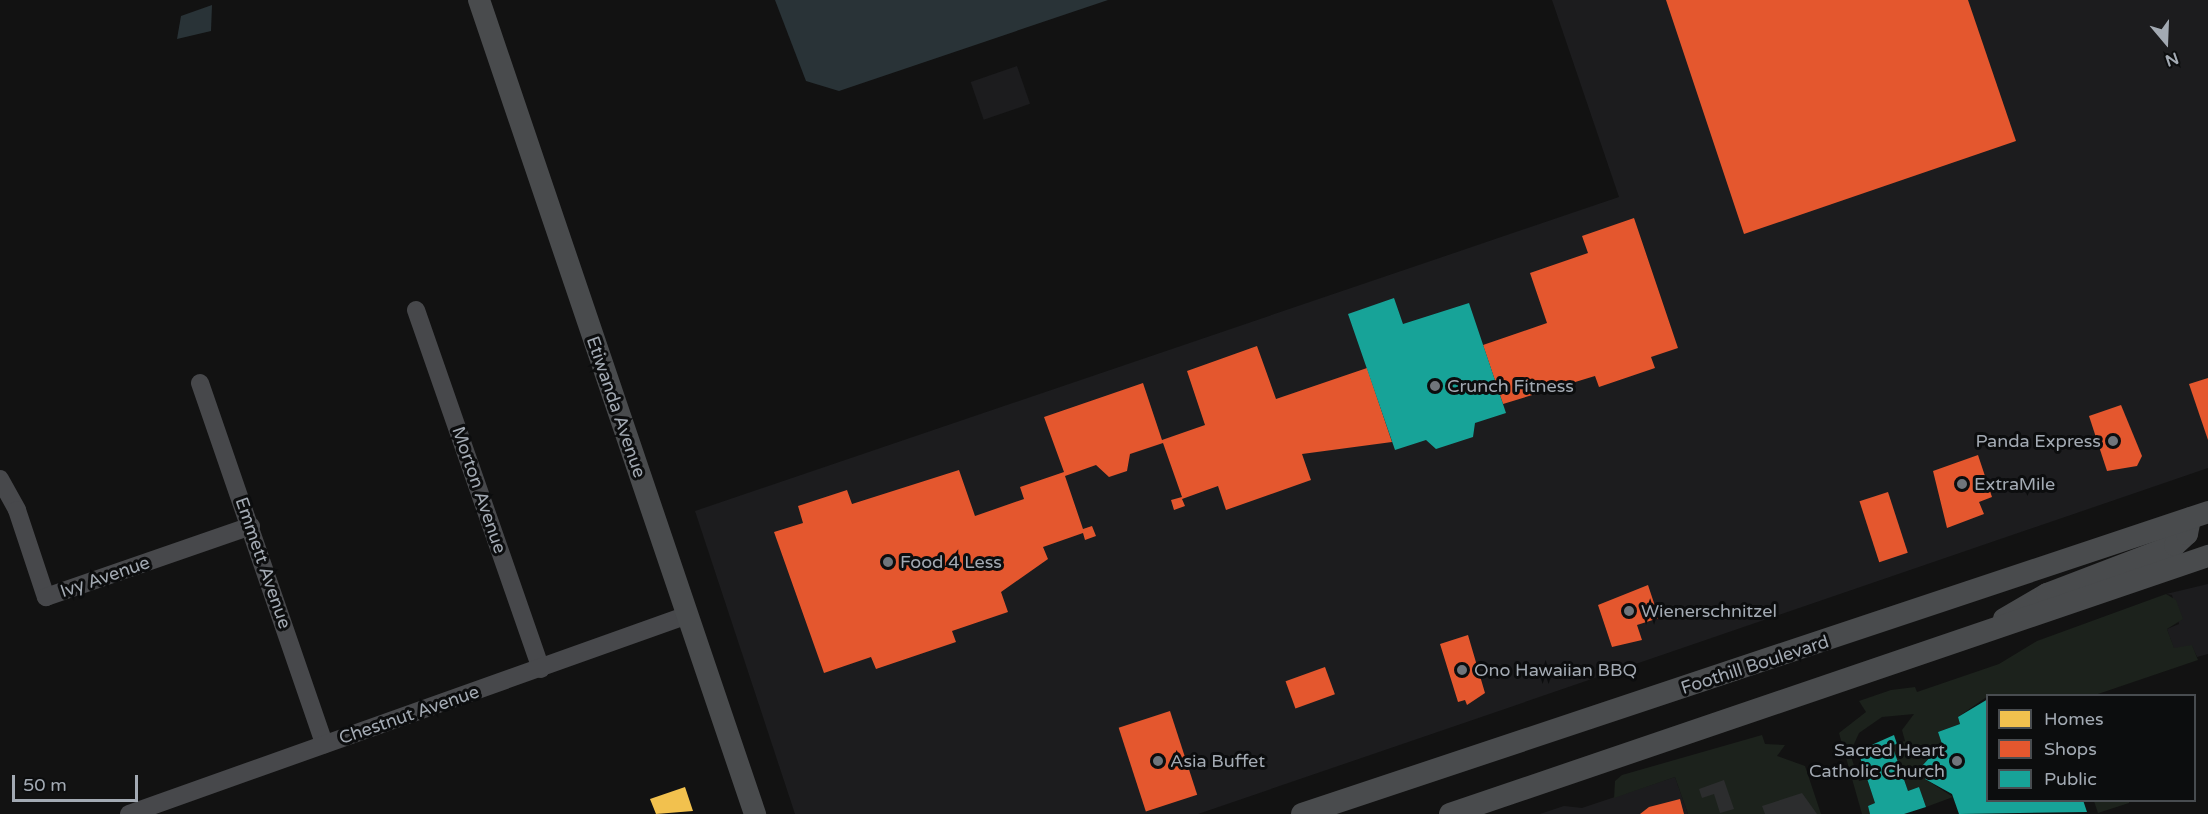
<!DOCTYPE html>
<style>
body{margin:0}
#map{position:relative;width:2208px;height:814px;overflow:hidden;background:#121212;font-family:"Varela Round",sans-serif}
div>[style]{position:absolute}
.built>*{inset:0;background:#1c1c1e;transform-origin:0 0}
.green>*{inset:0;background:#1c221c}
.water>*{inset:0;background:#293337}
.homes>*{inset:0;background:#f2c14e}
.shops>*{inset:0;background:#e4572e;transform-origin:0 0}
.public>*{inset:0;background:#17a398}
.building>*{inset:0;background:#2c2d2e}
.minor>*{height:18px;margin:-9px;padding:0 9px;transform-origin:9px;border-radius:9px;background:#47484b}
.major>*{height:22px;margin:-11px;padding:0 11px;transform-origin:11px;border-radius:11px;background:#494b4d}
.dots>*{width:16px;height:16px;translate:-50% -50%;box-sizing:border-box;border:3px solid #0c0d0e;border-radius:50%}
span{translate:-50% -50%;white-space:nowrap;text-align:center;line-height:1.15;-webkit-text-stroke:6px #0c0d0e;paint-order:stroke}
.poi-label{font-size:18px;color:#a3aab3}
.left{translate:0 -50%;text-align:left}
.right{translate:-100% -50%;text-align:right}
.street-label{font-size:18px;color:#a3aab3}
.legend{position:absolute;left:1986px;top:694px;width:210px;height:108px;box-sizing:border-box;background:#0c0d0e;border:2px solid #484c50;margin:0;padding:8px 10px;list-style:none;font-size:18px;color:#a3aab3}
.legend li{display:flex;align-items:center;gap:12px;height:30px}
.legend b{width:30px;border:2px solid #484c50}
.north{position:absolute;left:2136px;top:12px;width:60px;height:60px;-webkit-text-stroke:4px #0c0d0e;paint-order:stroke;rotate:161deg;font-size:16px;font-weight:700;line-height:24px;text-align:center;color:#a3aab3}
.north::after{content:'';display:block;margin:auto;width:21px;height:27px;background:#a3aab3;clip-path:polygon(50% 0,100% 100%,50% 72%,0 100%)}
.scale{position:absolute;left:12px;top:775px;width:126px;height:27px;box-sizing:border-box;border:3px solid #a3aab3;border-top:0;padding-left:8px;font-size:18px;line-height:21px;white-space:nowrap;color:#a3aab3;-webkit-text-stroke:4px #0c0d0e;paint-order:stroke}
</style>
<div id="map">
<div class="built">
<i style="clip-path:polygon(1552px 0,2208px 0,2208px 468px,1198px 814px,795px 814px,695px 511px,1619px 197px)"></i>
<i style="left:1017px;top:66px;width:40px;height:49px;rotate:71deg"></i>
<i style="clip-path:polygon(2208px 584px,2208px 654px,2197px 657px,2192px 646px,2174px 649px,2167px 629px,2179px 624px,2172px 595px,2166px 594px)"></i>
<i style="clip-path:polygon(1675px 777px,1688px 814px,1540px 814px,1564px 806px,1582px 808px)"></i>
</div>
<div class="green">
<i style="clip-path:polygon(2166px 594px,2176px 600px,2183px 619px,2167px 629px,2174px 648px,2192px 645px,2198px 660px,2095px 695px,1988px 696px,1958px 717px,1960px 724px,1938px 732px,1945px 753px,1932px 755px,1922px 766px,1929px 773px,1925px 779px,1953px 797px,1926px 807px,1919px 787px,1908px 791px,1892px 745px,1905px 741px,1902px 730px,1914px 714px,1882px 717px,1859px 733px,1850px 753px,1859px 781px,1867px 779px,1875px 803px,1868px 806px,1870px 814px,1862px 814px,1839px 733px,1866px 712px,1859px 701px,1891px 690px,1915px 687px,1917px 692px,1999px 664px,2037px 641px)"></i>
<i style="clip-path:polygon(1762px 735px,1765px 744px,1785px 745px,1777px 756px,1805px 766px,1821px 814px,1688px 814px,1675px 777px,1614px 798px,1615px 781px,1622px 775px)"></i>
<i style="clip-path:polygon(2094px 801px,2129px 801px,2129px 803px,2098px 813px)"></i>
</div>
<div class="water">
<i style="clip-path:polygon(775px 0,1108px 0,839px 91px,806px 81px)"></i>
<i style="clip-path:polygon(212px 5px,211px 31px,177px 39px,181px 16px)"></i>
</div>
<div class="homes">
<i style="clip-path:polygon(685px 787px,693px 811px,656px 814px,650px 799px)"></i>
</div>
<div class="shops">
<i style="clip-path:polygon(1666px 0,1968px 0,2016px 141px,1744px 234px)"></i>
<i style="clip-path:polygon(1634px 218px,1678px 348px,1651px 357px,1655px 368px,1599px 387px,1595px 376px,1503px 404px,1483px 345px,1547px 323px,1530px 273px,1588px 253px,1582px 236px)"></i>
<i style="clip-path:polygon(1257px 346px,1276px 399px,1367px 368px,1392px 442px,1302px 454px,1311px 480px,1226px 510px,1218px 486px,1182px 499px,1185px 506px,1174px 510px,1171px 500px,1182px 497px,1163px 443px,1130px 454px,1127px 471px,1109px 477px,1096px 465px,1065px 476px,1083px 529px,1092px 526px,1096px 536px,1085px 540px,1083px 533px,1043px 547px,1048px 559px,1001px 592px,1008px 612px,952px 631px,956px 642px,876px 669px,871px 657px,824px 673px,774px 532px,803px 523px,798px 506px,847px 490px,852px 504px,959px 470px,975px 516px,1024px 499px,1020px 487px,1064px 472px,1044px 417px,1143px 383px,1162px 440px,1205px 425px,1187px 371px)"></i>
<i style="clip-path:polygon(2208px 378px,2208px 440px,2189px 384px)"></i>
<i style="clip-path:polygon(2121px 405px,2142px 456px,2137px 466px,2107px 471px,2089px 416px)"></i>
<i style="clip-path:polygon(1978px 455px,1992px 497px,1979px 502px,1984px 514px,1947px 528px,1933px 471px)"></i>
<i style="left:1888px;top:492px;width:64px;height:30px;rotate:72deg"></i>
<i style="clip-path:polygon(1648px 585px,1659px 618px,1637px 625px,1642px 640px,1612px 647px,1598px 605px)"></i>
<i style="clip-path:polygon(1468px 635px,1485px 693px,1467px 705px,1465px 700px,1458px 702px,1440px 644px)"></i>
<i style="left:1325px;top:667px;width:29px;height:42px;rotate:70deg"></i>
<i style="left:1170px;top:711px;width:88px;height:54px;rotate:72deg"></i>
<i style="clip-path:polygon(1680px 799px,1684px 814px,1640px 814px,1649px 807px)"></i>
</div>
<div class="public">
<i style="clip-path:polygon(1394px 298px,1403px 324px,1469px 303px,1506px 413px,1475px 423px,1473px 437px,1436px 449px,1426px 440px,1395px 450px,1348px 314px)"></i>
<i style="clip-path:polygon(1988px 699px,1988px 800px,2083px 800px,2087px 812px,1959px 814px,1952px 794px,1925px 779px,1929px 773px,1922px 766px,1932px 755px,1945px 753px,1938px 732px,1960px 724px,1958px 717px)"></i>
<i style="clip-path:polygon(1894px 735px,1897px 744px,1892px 745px,1908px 791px,1919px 787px,1926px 807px,1904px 814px,1870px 814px,1868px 806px,1875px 803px,1858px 751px)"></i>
</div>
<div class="building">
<i style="clip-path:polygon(1724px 780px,1734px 809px,1720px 813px,1714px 794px,1702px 798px,1699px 789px)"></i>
<i style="clip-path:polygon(1802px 793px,1817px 814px,1765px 814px,1762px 806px)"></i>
</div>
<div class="minor">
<i style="left:416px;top:310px;width:380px;rotate:70.8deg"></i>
<i style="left:200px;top:383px;width:382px;rotate:71deg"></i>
<i style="left:0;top:479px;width:35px;rotate:61deg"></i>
<i style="left:17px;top:510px;width:92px;rotate:71.6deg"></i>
<i style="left:46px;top:597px;width:217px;rotate:-19.1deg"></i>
<i style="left:129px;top:814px;width:593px;rotate:-19.6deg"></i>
</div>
<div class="major">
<i style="left:479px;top:0;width:860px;rotate:71.27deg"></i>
<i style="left:2004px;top:619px;width:50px;rotate:-30.2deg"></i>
<i style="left:2047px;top:594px;width:137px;rotate:-20.9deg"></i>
<i style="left:2175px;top:545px;width:16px;rotate:-43deg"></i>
<i style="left:2187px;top:534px;width:16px;rotate:-79deg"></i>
<i style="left:1302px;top:814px;width:955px;rotate:-18.43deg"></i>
<i style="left:1450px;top:814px;width:801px;rotate:-18.8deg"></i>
</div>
<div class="dots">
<i style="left:1435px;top:386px;background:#70757b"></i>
<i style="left:2113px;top:441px;background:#70757b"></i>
<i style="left:1962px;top:484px;background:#70757b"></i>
<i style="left:888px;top:562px;background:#70757b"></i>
<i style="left:1629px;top:611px;background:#70757b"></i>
<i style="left:1462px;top:670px;background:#70757b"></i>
<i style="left:1158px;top:761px;background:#70757b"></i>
<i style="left:1957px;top:761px;background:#70757b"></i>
</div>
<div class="poi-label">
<span class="left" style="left:1447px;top:386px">Crunch Fitness</span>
<span class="right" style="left:2101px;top:441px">Panda Express</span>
<span class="left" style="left:1974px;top:484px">ExtraMile</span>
<span class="left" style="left:900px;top:562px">Food 4 Less</span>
<span class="left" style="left:1641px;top:611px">Wienerschnitzel</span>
<span class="left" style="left:1474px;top:670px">Ono Hawaiian BBQ</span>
<span class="right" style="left:1945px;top:761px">Sacred Heart<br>Catholic Church</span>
<span class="left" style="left:1170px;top:761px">Asia Buffet</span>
</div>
<div class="street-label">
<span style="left:616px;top:407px;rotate:71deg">Etiwanda Avenue</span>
<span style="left:479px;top:490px;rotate:71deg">Morton Avenue</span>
<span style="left:263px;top:563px;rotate:71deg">Emmett Avenue</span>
<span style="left:105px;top:577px;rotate:-19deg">Ivy Avenue</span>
<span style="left:1755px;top:665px;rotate:-18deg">Foothill Boulevard</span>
<span style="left:409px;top:715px;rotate:-19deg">Chestnut Avenue</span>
</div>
<ul class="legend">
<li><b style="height:16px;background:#f2c14e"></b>Homes</li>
<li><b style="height:16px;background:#e4572e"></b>Shops</li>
<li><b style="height:16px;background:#17a398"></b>Public</li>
</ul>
<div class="north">N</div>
<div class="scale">50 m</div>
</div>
